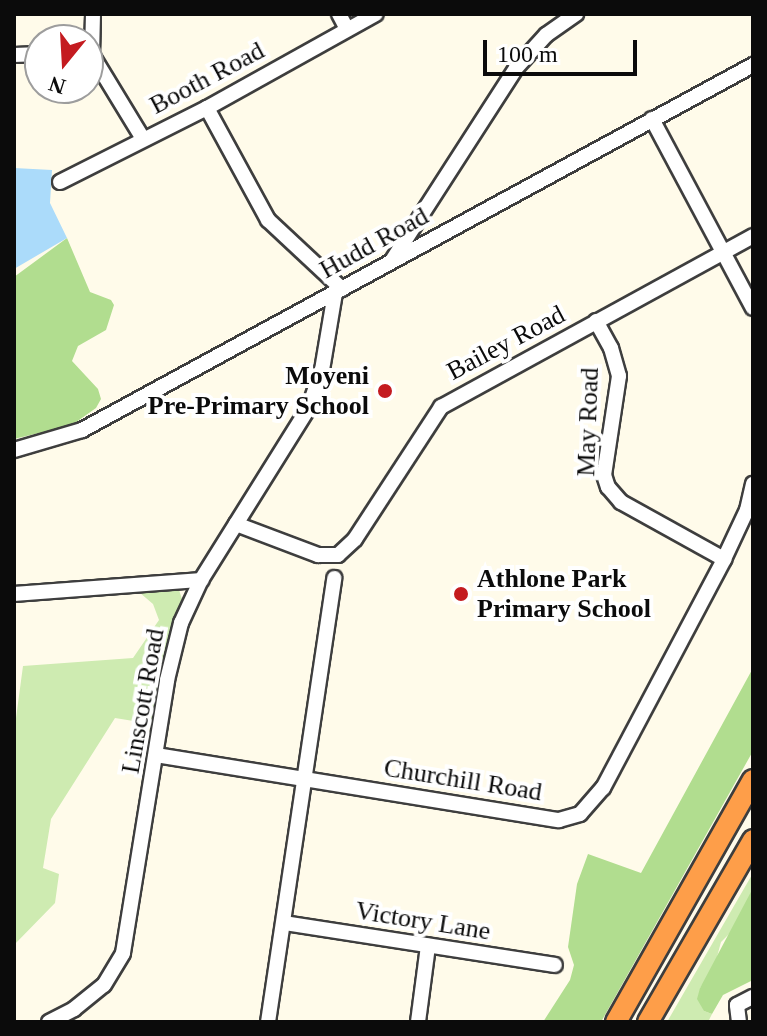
<!DOCTYPE html>
<style>
body{margin:0}
#map{position:relative;width:767px;height:1036px;overflow:hidden;background:#fffbea;font-family:"Times New Roman",serif}
div>[style]{position:absolute}
.green>*{inset:0;background:#ceebb1}
.forest>*{inset:0;background:#b1dd8f}
.water>*{inset:0;background:#abdbfa}
.roads{filter:drop-shadow(2px 0 #3e3e3e) drop-shadow(-2px 0 #3e3e3e) drop-shadow(0 2px #3e3e3e) drop-shadow(0 -2px #3e3e3e)}
.minor>*{height:14px;margin:-7px;padding:0 7px;transform-origin:7px;border-radius:7px;background:#fff}
.highway>*{height:20px;margin:-10px;padding:0 10px;transform-origin:10px;border-radius:10px;background:#fe9e49}
.dots>*{width:22px;height:22px;translate:-50% -50%;box-sizing:border-box;border:4px solid #fff;border-radius:50%}
span{translate:-50% -50%;white-space:nowrap;text-align:center;line-height:1.15;-webkit-text-stroke:8px #fff;paint-order:stroke}
.street-label{font-size:26px;color:#0b0b0b}
.poi-label{font-size:26px;color:#0b0b0b;font-weight:700}
.right{translate:-100% -50%;text-align:right}
.left{translate:0 -50%;text-align:left}
.frame{position:absolute;inset:0;border:16px solid #0b0b0b;pointer-events:none}
.north{position:absolute;left:24px;top:24px;width:80px;height:80px;box-sizing:border-box;background:#fff;border:2px solid #9d9d9d;border-radius:50%;rotate:198deg;font-size:22px;font-weight:700;line-height:32px;text-align:center;color:#0b0b0b}
.north::after{content:'';display:block;margin:auto;width:28px;height:36px;background:#c41b20;clip-path:polygon(50% 0,100% 100%,50% 72%,0 100%)}
.scale{position:absolute;left:483px;top:40px;width:154px;height:36px;box-sizing:border-box;border:4px solid #0b0b0b;border-top:0;padding-left:10px;font-size:24px;line-height:28px;white-space:nowrap;color:#0b0b0b;-webkit-text-stroke:6px #fff;paint-order:stroke}
</style>
<div id="map">
<div class="green">
<i style="clip-path:polygon(179px 590px,182px 599px,164px 653px,152px 724px,115px 718px,51px 819px,43px 868px,59px 874px,55px 903px,14px 945px,14px 733px,23px 666px,133px 658px,159px 620px,153px 604px,139px 592px)"></i>
<i style="clip-path:polygon(753px 873px,753px 888px,735px 928px,721px 942px,714px 968px,700px 988px,704px 1011px,712px 1014px,708px 1022px,667px 1022px)"></i>
</div>
<div class="forest">
<i style="clip-path:polygon(67px 238px,90px 292px,111px 300px,114px 305px,106px 330px,78px 346px,72px 361px,98px 389px,101px 399px,96px 408px,72px 425px,14px 439px,14px 277px)"></i>
<i style="clip-path:polygon(753px 668px,753px 751px,601px 1022px,543px 1022px,570px 980px,574px 965px,568px 947px,577px 884px,588px 854px,641px 873px)"></i>
<i style="clip-path:polygon(753px 888px,753px 980px,723px 995px,712px 1014px,704px 1011px,697px 999px,700px 988px)"></i>
</div>
<div class="water">
<i style="clip-path:polygon(14px 168px,52px 170px,50px 203px,67px 238px,14px 269px)"></i>
</div>
<div class="roads">
<div class="minor">
<i style="left:93px;top:14px;width:41px;rotate:91.4deg"></i>
<i style="left:92px;top:55px;width:98px;rotate:58.7deg"></i>
<i style="left:339px;top:14px;width:17px;rotate:62deg"></i>
<i style="left:14px;top:55px;width:26px;rotate:-2deg"></i>
<i style="left:207px;top:108px;width:128px;rotate:61.4deg"></i>
<i style="left:268px;top:220px;width:101px;rotate:43deg"></i>
<i style="left:652px;top:119px;width:214px;rotate:61.9deg"></i>
<i style="left:60px;top:182px;width:165px;rotate:-26.7deg"></i>
<i style="left:207px;top:108px;width:193px;rotate:-29.1deg"></i>
<i style="left:393px;top:259px;width:227px;rotate:-57.2deg"></i>
<i style="left:516px;top:68px;width:45px;rotate:-47.7deg"></i>
<i style="left:546px;top:35px;width:37px;rotate:-35deg"></i>
<i style="left:596px;top:321px;width:31px;rotate:61deg"></i>
<i style="left:611px;top:348px;width:29px;rotate:74deg"></i>
<i style="left:619px;top:376px;width:100px;rotate:98.6deg"></i>
<i style="left:604px;top:475px;width:13px;rotate:72deg"></i>
<i style="left:608px;top:487px;width:20px;rotate:49deg"></i>
<i style="left:621px;top:502px;width:118px;rotate:29deg"></i>
<i style="left:14px;top:450px;width:71px;rotate:-16.4deg"></i>
<i style="left:82px;top:430px;width:764px;rotate:-28.54deg"></i>
<i style="left:236px;top:524px;width:88px;rotate:20.7deg"></i>
<i style="left:318px;top:555px;width:20px"></i>
<i style="left:338px;top:555px;width:23px;rotate:-43deg"></i>
<i style="left:355px;top:539px;width:158px;rotate:-56.9deg"></i>
<i style="left:441px;top:407px;width:356px;rotate:-28.7deg"></i>
<i style="left:14px;top:594px;width:188px;rotate:-4.3deg"></i>
<i style="left:156px;top:755px;width:408px;rotate:9.2deg"></i>
<i style="left:559px;top:820px;width:22px;rotate:-16deg"></i>
<i style="left:580px;top:814px;width:35px;rotate:-49deg"></i>
<i style="left:603px;top:788px;width:259px;rotate:-62.1deg"></i>
<i style="left:724px;top:559px;width:54px;rotate:-64.9deg"></i>
<i style="left:747px;top:510px;width:27px;rotate:-77deg"></i>
<i style="left:284px;top:923px;width:274px;rotate:8.8deg"></i>
<i style="left:49px;top:1022px;width:28px;rotate:-27deg"></i>
<i style="left:74px;top:1009px;width:38px;rotate:-39deg"></i>
<i style="left:104px;top:985px;width:37px;rotate:-59deg"></i>
<i style="left:123px;top:953px;width:277px;rotate:-80.8deg"></i>
<i style="left:167px;top:680px;width:59px;rotate:-76.2deg"></i>
<i style="left:181px;top:623px;width:47px;rotate:-65.1deg"></i>
<i style="left:201px;top:580px;width:204px;rotate:-58deg"></i>
<i style="left:309px;top:407px;width:39px;rotate:-71deg"></i>
<i style="left:322px;top:370px;width:78px;rotate:-80.4deg"></i>
<i style="left:268px;top:1022px;width:449px;rotate:-81.5deg"></i>
<i style="left:418px;top:1022px;width:77px;rotate:-82.5deg"></i>
<i style="left:739px;top:1022px;width:17px;rotate:-97deg"></i>
<i style="left:737px;top:1005px;width:18px;rotate:-27deg"></i>
</div>
<div class="highway">
<i style="left:616px;top:1022px;width:278px;rotate:-60.5deg"></i>
<i style="left:648px;top:1022px;width:210px;rotate:-60deg"></i>
</div>
</div>
<div class="dots">
<i style="left:385px;top:391px;background:#c41b20"></i>
<i style="left:461px;top:594px;background:#c41b20"></i>
</div>
<div class="street-label">
<span style="left:207px;top:78px;rotate:-28deg">Booth Road</span>
<span style="left:374px;top:243px;rotate:-29deg">Hudd Road</span>
<span style="left:506px;top:343px;rotate:-28deg">Bailey Road</span>
<span style="left:588px;top:422px;rotate:-88deg">May Road</span>
<span style="left:143px;top:701px;rotate:-80deg">Linscott Road</span>
<span style="left:463px;top:780px;rotate:9deg">Churchill Road</span>
<span style="left:423px;top:921px;rotate:9deg">Victory Lane</span>
</div>
<div class="poi-label">
<span class="right" style="left:369px;top:391px">Moyeni<br>Pre-Primary School</span>
<span class="left" style="left:477px;top:594px">Athlone Park<br>Primary School</span>
</div>
<div class="frame"></div>
<div class="north">N</div>
<div class="scale">100 m</div>
</div>
